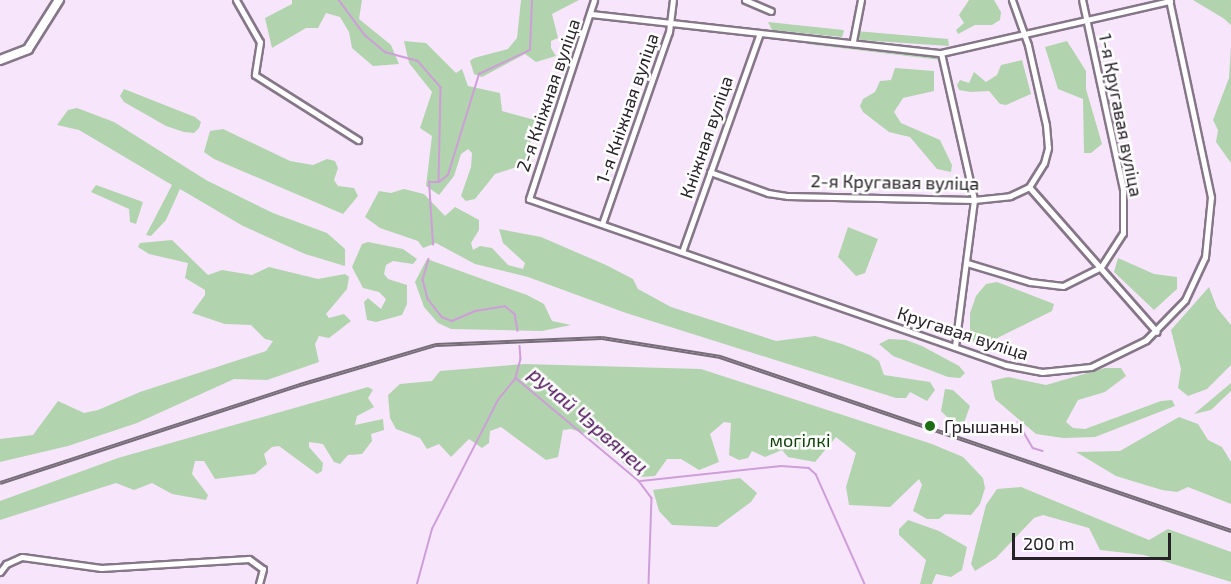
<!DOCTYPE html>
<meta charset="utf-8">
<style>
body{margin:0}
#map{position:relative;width:1231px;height:584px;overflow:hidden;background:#f7e6fb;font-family:"Exo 2",sans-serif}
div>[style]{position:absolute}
.green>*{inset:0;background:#b1d3ad}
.stream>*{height:1.5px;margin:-0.75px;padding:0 0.75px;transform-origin:0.75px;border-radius:0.75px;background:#ce9ed9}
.roads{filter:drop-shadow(2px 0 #857688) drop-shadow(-2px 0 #857688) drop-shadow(0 2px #857688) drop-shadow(0 -2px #857688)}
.street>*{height:5px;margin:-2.5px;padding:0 2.5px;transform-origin:2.5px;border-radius:2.5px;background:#fff}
.secondary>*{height:8px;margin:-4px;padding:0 4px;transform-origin:4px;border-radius:4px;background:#fff}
.rail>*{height:4px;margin-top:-2px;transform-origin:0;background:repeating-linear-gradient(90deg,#fff 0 4.5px,#776d79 0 9px);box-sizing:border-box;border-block:2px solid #776d79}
.dots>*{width:16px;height:16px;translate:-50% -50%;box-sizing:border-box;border:3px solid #fff;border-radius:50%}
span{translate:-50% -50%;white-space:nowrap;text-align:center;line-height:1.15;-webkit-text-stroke:5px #fff;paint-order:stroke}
.street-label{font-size:18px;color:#272128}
.poi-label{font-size:18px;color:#272128}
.left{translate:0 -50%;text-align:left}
.park-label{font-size:18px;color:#0d4308}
.water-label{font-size:20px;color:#4c1058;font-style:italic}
.scale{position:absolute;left:1012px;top:533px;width:159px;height:27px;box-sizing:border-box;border:3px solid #272128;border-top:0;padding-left:8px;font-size:18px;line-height:21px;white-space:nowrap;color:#272128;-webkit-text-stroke:4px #fff;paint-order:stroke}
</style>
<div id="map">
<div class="green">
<i style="clip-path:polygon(292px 0,362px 0,359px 19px,391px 45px,399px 64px,373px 66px,352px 48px,349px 32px,340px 17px,326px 13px,318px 28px,306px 28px,272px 48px,265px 18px,292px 4px)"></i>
<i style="clip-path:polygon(521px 0,579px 0,552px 14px,558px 38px,551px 41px,551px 48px,556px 56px,536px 62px,525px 54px,482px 77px,474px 74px,470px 61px,474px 58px,508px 49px,517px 38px)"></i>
<i style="clip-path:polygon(969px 0,994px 0,1001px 12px,1000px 20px,992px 25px,975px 25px,958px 34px,956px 30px,964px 23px,959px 15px)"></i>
<i style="clip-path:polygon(1193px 0,1231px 0,1231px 25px,1223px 18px)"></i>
<i style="clip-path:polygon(768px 22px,843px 30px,844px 31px,842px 37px,772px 30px)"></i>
<i style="clip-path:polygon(856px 31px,948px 39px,949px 46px,860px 40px)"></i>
<i style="clip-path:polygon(404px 41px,426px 43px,456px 73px,462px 69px,468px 86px,500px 93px,502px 111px,535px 120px,526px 164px,495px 174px,475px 199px,466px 201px,461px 196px,471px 167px,472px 153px,468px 149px,461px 154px,454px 176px,439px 195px,426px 186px,432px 136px,420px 128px,432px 92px,409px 63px)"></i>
<i style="clip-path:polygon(823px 41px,936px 54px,941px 60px,807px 44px)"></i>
<i style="clip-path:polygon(1067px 41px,1086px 71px,1086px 89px,1102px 144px,1091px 153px,1084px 153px,1083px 99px,1058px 89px,1045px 47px)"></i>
<i style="clip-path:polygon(1231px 46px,1231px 163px,1216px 142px,1218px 130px,1213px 120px,1229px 78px)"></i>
<i style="clip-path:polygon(1022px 60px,1031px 94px,1006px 105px,1000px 104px,989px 91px,971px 92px,959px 90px,957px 85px,960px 80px,969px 83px,974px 72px,986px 82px,997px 75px,1001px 65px)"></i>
<i style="clip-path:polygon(895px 68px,934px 71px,934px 91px,903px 98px,894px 112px,901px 123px,940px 140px,952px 165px,951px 172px,937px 169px,910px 137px,889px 132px,863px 112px,860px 106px,863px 99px,875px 92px,880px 81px,891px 80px)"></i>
<i style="clip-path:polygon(124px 89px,195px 117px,201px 122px,199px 128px,194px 133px,184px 132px,166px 126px,124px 102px,120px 96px)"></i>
<i style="clip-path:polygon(77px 108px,114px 122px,206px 180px,273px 213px,327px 233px,345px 249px,345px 266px,305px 254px,243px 226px,180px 189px,166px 220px,151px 236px,146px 235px,172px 185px,79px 130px,57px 125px,68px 110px)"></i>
<i style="clip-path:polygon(223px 129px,290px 161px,313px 165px,327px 159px,335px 161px,338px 168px,334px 180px,338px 186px,354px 188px,358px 196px,343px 214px,214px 159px,204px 152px,210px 131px)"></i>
<i style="clip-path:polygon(96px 185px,143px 202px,136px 224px,130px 222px,129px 209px,91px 192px)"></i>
<i style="clip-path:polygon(404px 189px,424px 194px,445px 216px,455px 207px,479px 220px,479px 230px,471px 243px,473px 250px,480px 246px,492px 248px,508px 265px,523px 269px,525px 263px,503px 243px,499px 229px,541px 237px,606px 265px,633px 279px,638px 289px,671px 307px,776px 341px,815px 336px,842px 344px,870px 355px,879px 361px,884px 375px,930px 382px,935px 390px,927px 401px,910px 392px,906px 398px,896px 398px,626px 313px,528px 277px,475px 264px,436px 243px,423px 248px,418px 241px,380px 228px,365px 217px,379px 191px,391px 193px)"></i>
<i style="clip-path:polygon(848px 227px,878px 239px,865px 273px,856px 276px,838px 257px)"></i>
<i style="clip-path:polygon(172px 240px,208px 275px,222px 270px,252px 275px,269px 267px,318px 279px,345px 274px,349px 277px,347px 289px,326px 314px,329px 318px,344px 314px,351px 321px,329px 338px,319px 336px,315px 344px,319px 362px,267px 380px,234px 379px,137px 423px,68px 446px,0 462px,0 439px,33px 435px,58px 401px,84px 413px,98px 410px,140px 392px,266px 351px,273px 341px,265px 339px,251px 325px,225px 324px,192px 313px,205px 295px,205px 290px,185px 278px,188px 263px,149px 254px,138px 247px,140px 243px)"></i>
<i style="clip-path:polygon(368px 242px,403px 249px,417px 259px,413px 264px,393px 261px,386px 265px,384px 274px,388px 279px,407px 285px,407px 304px,402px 315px,376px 322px,367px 320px,364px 302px,368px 298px,381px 309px,386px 299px,379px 292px,363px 288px,352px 267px,362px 244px)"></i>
<i style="clip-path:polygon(1118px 258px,1154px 274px,1177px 277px,1177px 289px,1154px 310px,1114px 272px)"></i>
<i style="clip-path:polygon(427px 259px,527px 295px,544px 304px,552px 321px,571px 325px,542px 331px,451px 329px,438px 323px,424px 307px,415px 282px)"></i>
<i style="clip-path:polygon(997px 282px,1054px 304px,1052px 311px,979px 347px,970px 338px,970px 313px,976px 296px,986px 284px)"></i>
<i style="clip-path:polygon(1209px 287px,1217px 308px,1231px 325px,1231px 365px,1207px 389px,1188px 396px,1178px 388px,1181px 369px,1171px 330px)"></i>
<i style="clip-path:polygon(889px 339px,906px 340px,922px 346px,959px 366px,965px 373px,960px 378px,948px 377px,893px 356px,879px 344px)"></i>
<i style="clip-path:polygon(524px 364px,701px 369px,932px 444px,963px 457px,983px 478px,985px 488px,980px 504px,971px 515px,945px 514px,939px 519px,927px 519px,913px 511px,922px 485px,919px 479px,890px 507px,849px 505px,846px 487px,856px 453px,836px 437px,815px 462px,788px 457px,782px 450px,765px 457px,752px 451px,748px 458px,739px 460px,729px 455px,731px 423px,724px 422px,710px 434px,719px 462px,699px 470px,681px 459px,667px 459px,655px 476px,640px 477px,590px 435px,571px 429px,563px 430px,558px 457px,546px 460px,501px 427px,490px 431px,489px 443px,482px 448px,469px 439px,451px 457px,439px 444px,427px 449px,420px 438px,396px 429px,390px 418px,388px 395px,400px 384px,432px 381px,440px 371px)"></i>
<i style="clip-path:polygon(1105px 368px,1121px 368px,1126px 376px,1105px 392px,1078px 400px,1066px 422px,1073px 428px,1085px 429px,1161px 401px,1172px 400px,1175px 406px,1095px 437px,1063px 438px,1036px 434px,995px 399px,991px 381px,1008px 377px,1046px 385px)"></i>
<i style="clip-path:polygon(1231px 383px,1231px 391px,1211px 410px,1194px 414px)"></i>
<i style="clip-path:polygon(368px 387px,373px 390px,368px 398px,374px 407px,357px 416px,355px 425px,383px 419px,384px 430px,371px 434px,372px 441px,362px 454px,348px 455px,340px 464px,334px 462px,323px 444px,309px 442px,309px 447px,323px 463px,322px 471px,317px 474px,279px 446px,272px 447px,264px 454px,267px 464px,255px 474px,215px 479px,204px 461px,195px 461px,192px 474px,208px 495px,206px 500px,172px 494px,152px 483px,134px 490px,116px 483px,0 520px,0 501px,118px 458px)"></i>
<i style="clip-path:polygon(945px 389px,953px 390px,970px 406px,964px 423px,950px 420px,941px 411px)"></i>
<i style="clip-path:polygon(1179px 417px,1198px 424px,1208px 440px,1222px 447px,1231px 462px,1231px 504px,1188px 487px,1177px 492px,1162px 490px,1116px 476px,1076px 452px,1120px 451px)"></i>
<i style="clip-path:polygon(740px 478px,757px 493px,751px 502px,717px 527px,672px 525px,659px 511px,653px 490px)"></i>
<i style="clip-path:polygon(1021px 487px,1149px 540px,1168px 529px,1231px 552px,1231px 582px,1144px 555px,1100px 550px,1089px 528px,1043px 515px,1034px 518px,996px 558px,975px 571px,971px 564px,986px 505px,997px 489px)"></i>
<i style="clip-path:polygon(908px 520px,939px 531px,967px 547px,962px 570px,951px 577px,936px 574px,932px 584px,920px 584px,926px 560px,899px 535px,899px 529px)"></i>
</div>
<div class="stream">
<i style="left:339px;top:0;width:44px;rotate:53.4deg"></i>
<i style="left:365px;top:35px;width:26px;rotate:40deg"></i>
<i style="left:385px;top:52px;width:34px;rotate:15deg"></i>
<i style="left:418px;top:61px;width:35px;rotate:49deg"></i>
<i style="left:441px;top:87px;width:94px;rotate:91.2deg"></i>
<i style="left:433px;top:245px;width:63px;rotate:-93.6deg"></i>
<i style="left:429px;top:182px;width:10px"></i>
<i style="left:439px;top:182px;width:11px;rotate:-38deg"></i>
<i style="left:448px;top:175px;width:106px;rotate:-72.9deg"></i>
<i style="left:479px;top:74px;width:56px;rotate:-25.2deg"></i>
<i style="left:530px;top:50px;width:50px;rotate:-87.7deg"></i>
<i style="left:429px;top:259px;width:22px;rotate:106deg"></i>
<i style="left:423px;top:280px;width:20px;rotate:75deg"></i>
<i style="left:428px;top:299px;width:23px;rotate:52deg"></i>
<i style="left:442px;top:317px;width:11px;rotate:22deg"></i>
<i style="left:452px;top:321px;width:25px;rotate:-23deg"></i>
<i style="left:475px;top:311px;width:30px;rotate:-9deg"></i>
<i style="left:505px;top:306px;width:13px;rotate:39deg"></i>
<i style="left:515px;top:314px;width:17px;rotate:80deg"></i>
<i style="left:520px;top:346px;width:13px;rotate:86deg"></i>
<i style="left:521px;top:359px;width:20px;rotate:105deg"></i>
<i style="left:516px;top:378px;width:160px;rotate:39.9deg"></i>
<i style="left:639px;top:481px;width:21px;rotate:53deg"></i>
<i style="left:652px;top:498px;width:86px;rotate:92deg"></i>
<i style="left:1018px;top:422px;width:30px;rotate:60deg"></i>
<i style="left:1033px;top:448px;width:10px;rotate:17deg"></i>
<i style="left:641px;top:481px;width:141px;rotate:-6.1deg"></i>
<i style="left:781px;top:466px;width:28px;rotate:4deg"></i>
<i style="left:809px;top:468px;width:9px;rotate:41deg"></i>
<i style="left:816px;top:474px;width:120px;rotate:66deg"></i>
<i style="left:417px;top:584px;width:57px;rotate:-74.7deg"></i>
<i style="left:432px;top:529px;width:145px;rotate:-62.9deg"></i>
<i style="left:498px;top:400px;width:28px;rotate:-51deg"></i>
</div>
<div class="roads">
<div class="street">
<i style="left:236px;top:0;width:48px;rotate:60.3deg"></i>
<i style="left:260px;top:42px;width:33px;rotate:99deg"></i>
<i style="left:255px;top:75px;width:122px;rotate:32.3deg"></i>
<i style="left:594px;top:0;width:209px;rotate:108.1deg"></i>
<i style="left:529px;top:199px;width:505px;rotate:19.19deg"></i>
<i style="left:1006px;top:365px;width:37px;rotate:11deg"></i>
<i style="left:1042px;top:372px;width:49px;rotate:-5.8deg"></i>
<i style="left:1091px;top:367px;width:61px;rotate:-26.1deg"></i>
<i style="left:1146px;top:340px;width:56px;rotate:-45.7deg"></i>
<i style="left:1185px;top:300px;width:47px;rotate:-65.1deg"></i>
<i style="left:1205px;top:257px;width:60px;rotate:-84.3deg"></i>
<i style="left:1211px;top:197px;width:201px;rotate:-102deg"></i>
<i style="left:745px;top:0;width:28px;rotate:23deg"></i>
<i style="left:591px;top:14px;width:352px;rotate:6.4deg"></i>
<i style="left:941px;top:53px;width:235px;rotate:-12.8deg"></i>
<i style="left:853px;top:41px;width:42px;rotate:-79deg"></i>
<i style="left:941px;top:53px;width:151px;rotate:77.3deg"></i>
<i style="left:974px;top:200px;width:148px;rotate:97.4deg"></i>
<i style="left:710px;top:172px;width:62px;rotate:19.9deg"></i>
<i style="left:768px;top:193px;width:20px;rotate:9deg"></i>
<i style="left:788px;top:196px;width:186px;rotate:1.2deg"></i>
<i style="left:974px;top:200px;width:36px;rotate:-6deg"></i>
<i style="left:1010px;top:196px;width:21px;rotate:-25deg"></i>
<i style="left:1029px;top:187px;width:28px;rotate:-58deg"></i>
<i style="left:1044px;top:163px;width:16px;rotate:-75deg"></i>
<i style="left:1048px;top:148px;width:23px;rotate:-95deg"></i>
<i style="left:1046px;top:125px;width:82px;rotate:-102.7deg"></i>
<i style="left:1028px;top:45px;width:48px;rotate:-109.6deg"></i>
<i style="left:1029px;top:187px;width:193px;rotate:48.6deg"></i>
<i style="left:602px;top:224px;width:203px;rotate:-70.8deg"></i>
<i style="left:669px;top:32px;width:32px;rotate:-83deg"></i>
<i style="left:682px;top:252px;width:232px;rotate:-70.4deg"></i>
<i style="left:967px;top:263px;width:66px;rotate:16.8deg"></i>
<i style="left:1030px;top:282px;width:33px;rotate:7deg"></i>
<i style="left:1063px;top:286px;width:42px;rotate:-26.6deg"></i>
<i style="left:1101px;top:267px;width:40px;rotate:-57.1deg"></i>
<i style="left:1123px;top:233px;width:44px;rotate:-90deg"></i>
<i style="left:1123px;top:189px;width:193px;rotate:-102.2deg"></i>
<i style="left:0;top:572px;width:10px;rotate:-53deg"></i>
<i style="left:6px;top:564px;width:17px;rotate:-24deg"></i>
<i style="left:22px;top:557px;width:80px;rotate:7.9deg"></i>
<i style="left:101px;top:568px;width:148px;rotate:-3.5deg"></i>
<i style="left:249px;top:559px;width:17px;rotate:36deg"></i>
<i style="left:263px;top:569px;width:16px;rotate:105deg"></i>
</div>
<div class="secondary">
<i style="left:0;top:60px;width:30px;rotate:-21deg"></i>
<i style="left:28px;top:49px;width:58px;rotate:-57.7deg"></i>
</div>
</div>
<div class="rail">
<i style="left:0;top:483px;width:316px;rotate:-18.1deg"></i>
<i style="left:300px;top:385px;width:142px;rotate:-16.4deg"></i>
<i style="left:436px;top:345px;width:166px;rotate:-2.4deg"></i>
<i style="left:602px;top:338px;width:120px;rotate:9.1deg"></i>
<i style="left:720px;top:357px;width:540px;rotate:18.8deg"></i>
</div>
<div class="dots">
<i style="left:930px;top:426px;background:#1c6d14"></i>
</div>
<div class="street-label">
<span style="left:548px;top:95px;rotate:-71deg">2-я Кніжная вуліца</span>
<span style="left:627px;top:108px;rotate:-71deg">1-я Кніжная вуліца</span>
<span style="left:1121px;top:115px;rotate:79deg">1-я Кругавая вуліца</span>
<span style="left:706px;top:137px;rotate:-71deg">Кніжная вуліца</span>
<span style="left:895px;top:182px;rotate:1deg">2-я Кругавая вуліца</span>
<span style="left:963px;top:333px;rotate:18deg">Кругавая вуліца</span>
</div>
<div class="poi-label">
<span class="left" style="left:944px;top:426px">Грышаны</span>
</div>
<div class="park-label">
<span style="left:800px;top:440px">могілкі</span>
</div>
<div class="water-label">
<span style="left:589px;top:420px;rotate:41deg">ручай Чэрвянец</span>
</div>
<div class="scale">200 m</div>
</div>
